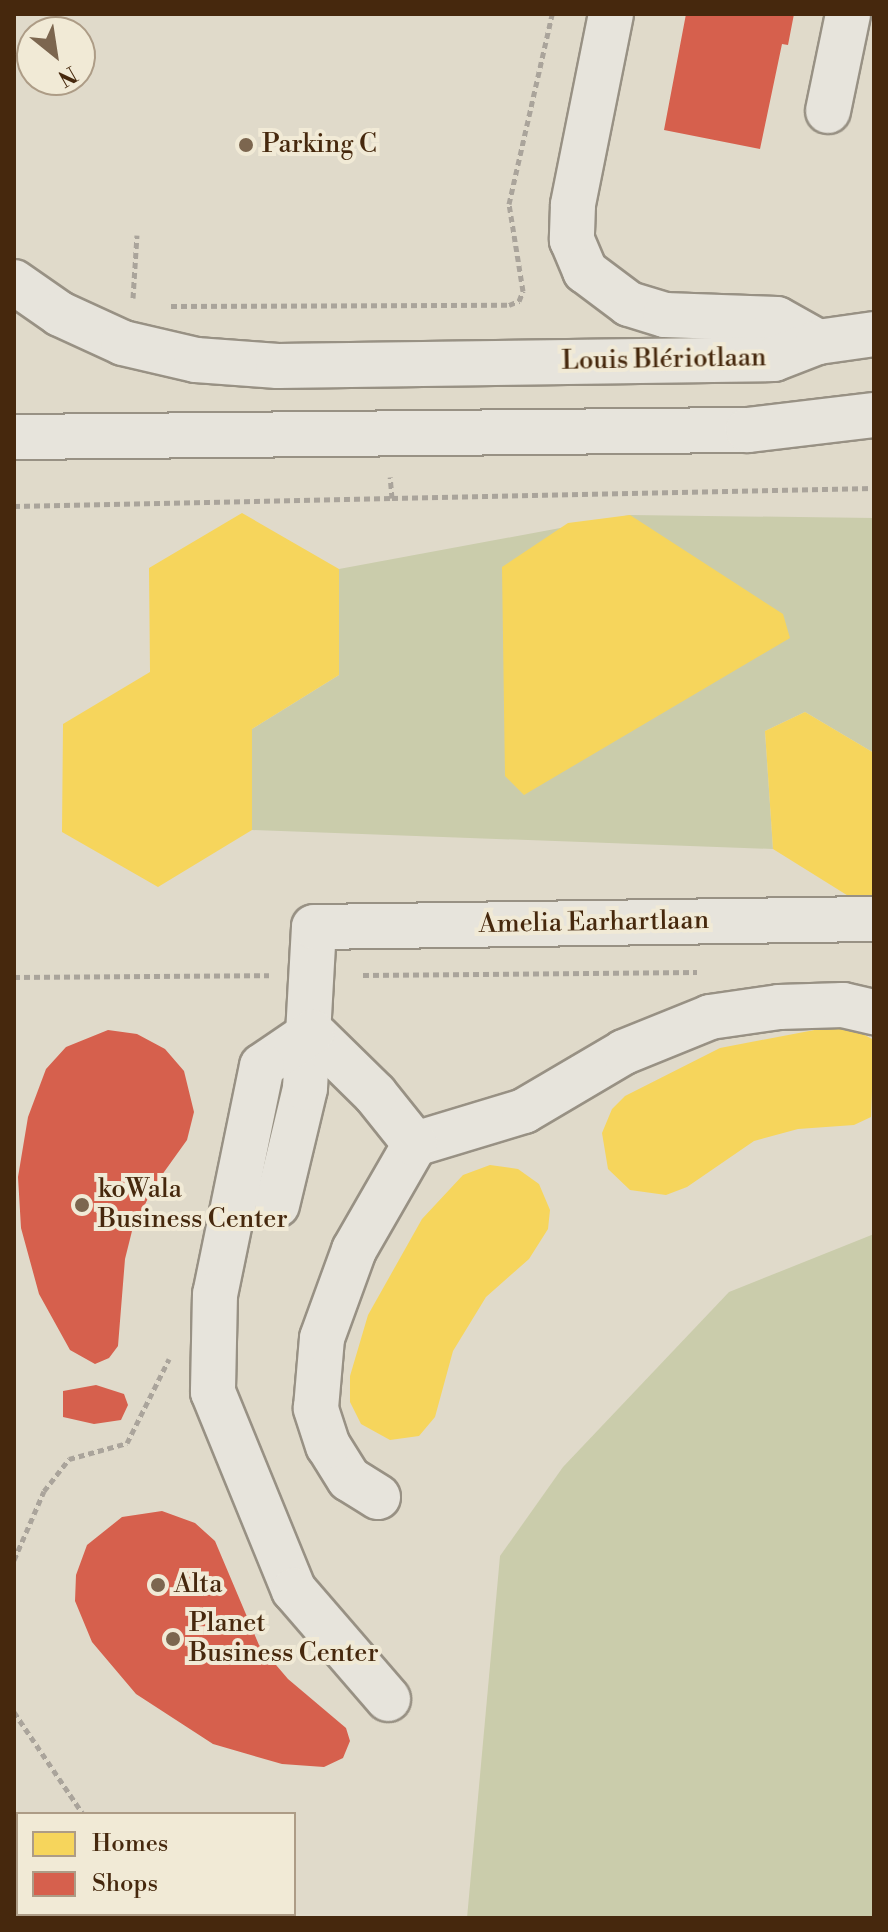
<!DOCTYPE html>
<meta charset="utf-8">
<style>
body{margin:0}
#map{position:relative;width:888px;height:1932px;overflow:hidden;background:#e0daca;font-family:"Libre Bodoni",serif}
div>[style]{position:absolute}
.green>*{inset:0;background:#caccab}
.homes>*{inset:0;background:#f6d55c}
.shops>*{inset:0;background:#d6604d}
.path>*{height:5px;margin-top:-2.5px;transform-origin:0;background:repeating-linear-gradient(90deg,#aaa49b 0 6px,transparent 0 10px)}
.roads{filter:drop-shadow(2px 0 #989184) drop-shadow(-2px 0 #989184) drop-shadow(0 2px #989184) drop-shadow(0 -2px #989184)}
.minor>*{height:44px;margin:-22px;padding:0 22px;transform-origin:22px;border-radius:22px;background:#e7e4dc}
.dots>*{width:22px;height:22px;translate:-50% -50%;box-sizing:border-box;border:4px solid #f1ead6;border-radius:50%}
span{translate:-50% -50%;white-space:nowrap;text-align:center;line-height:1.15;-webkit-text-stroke:8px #f1ead6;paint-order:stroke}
.poi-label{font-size:26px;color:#46280d}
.left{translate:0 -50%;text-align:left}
.street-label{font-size:26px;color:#46280d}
.frame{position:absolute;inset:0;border:16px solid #46280d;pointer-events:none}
.legend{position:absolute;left:16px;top:1812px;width:280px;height:104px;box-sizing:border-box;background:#f1ead6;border:2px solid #ad9c86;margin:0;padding:10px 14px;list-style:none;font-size:24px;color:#46280d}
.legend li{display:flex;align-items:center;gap:16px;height:40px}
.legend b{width:40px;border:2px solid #ad9c86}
.north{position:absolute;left:16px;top:16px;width:80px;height:80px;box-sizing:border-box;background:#f1ead6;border:2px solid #ad9c86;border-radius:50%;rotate:150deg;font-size:22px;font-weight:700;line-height:32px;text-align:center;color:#46280d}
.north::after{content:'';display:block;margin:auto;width:28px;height:36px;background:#7c664f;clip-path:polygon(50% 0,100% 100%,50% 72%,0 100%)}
</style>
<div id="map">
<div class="green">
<i style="clip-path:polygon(630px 515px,874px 518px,874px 753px,805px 712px,765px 731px,773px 849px,252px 830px,252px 729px,339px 675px,339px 569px)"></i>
<i style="clip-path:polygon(874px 1234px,874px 1918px,467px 1918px,500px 1556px,563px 1467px,729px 1292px)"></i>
</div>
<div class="homes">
<i style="clip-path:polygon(242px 513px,339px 569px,339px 675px,252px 729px,252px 830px,158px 887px,62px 832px,63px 724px,150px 672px,149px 568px)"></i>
<i style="clip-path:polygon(630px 515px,783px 614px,790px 638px,524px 795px,505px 776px,502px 567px,568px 523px)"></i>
<i style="clip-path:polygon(805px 712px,874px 753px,874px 897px,850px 897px,773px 849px,765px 731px)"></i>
<i style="clip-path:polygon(825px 1028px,853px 1029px,874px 1040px,871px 1117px,854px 1125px,798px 1129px,754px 1141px,687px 1187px,666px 1195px,630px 1190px,608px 1169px,602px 1133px,612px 1109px,625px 1096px,720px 1048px)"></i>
<i style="clip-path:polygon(490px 1165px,518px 1169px,539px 1184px,550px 1210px,548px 1229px,529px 1259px,486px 1297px,453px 1351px,435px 1417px,419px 1436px,390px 1440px,361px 1424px,350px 1402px,350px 1376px,368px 1315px,422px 1219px,463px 1175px)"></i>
</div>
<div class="shops">
<i style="clip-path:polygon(686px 14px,794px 14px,788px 45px,782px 44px,760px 149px,664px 130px)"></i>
<i style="clip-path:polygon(108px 1030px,137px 1034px,165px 1049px,184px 1071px,194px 1112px,187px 1140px,154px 1186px,132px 1231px,125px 1259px,118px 1346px,109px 1358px,95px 1364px,70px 1350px,39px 1294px,21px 1228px,18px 1177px,28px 1117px,46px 1069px,66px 1047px)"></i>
<i style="clip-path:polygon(96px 1385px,124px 1394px,128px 1405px,121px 1420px,94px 1424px,63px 1417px,63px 1391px)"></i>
<i style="clip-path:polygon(162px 1511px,195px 1523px,215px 1541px,259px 1645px,288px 1679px,346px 1728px,350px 1741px,343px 1758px,324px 1767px,282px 1764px,213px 1744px,136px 1694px,92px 1642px,75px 1601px,76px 1575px,87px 1545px,122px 1517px)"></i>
</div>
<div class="path">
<i style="left:133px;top:298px;width:63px;rotate:-86.4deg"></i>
<i style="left:171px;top:306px;width:338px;rotate:-0.2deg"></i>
<i style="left:509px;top:305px;width:11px;rotate:-22deg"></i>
<i style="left:519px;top:301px;width:11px;rotate:-68deg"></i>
<i style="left:523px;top:291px;width:88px;rotate:-99.1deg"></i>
<i style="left:509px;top:204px;width:195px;rotate:-77.2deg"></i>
<i style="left:392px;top:498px;width:482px;rotate:-1.2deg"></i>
<i style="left:14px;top:506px;width:378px;rotate:-1.2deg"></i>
<i style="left:392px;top:498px;width:21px;rotate:-95deg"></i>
<i style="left:363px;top:975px;width:334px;rotate:-0.5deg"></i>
<i style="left:14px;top:977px;width:255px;rotate:-0.4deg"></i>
<i style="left:14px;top:1560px;width:75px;rotate:-66.5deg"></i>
<i style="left:44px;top:1491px;width:41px;rotate:-52deg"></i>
<i style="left:69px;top:1459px;width:60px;rotate:-15.4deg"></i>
<i style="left:127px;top:1443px;width:94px;rotate:-63.4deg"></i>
<i style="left:14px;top:1712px;width:123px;rotate:55.9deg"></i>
<i style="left:166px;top:1914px;width:6px;rotate:45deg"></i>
</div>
<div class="roads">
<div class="minor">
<i style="left:611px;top:14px;width:195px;rotate:101.3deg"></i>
<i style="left:573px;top:205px;width:35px;rotate:92deg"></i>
<i style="left:572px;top:240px;width:34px;rotate:67deg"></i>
<i style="left:585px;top:271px;width:55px;rotate:36.9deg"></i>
<i style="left:629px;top:304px;width:38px;rotate:17deg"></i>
<i style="left:665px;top:315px;width:112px;rotate:2deg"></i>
<i style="left:777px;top:319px;width:47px;rotate:29.3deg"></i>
<i style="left:828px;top:111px;width:99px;rotate:-78.3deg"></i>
<i style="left:14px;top:282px;width:56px;rotate:34.8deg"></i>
<i style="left:60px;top:314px;width:69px;rotate:24.7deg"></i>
<i style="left:123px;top:343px;width:75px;rotate:13.1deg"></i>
<i style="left:196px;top:360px;width:82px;rotate:4.2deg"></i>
<i style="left:278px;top:366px;width:496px;rotate:-0.8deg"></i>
<i style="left:774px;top:359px;width:47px;rotate:-21.1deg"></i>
<i style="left:818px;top:342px;width:57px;rotate:-8.1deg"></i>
<i style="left:14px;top:437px;width:734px;rotate:-0.55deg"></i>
<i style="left:748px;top:430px;width:127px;rotate:-6.8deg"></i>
<i style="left:415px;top:1144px;width:114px;rotate:-16.8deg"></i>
<i style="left:524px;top:1111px;width:116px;rotate:-30.5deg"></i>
<i style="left:624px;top:1052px;width:93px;rotate:-22.1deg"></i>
<i style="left:710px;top:1017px;width:70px;rotate:-8.2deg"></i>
<i style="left:779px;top:1007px;width:64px;rotate:-1.8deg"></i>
<i style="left:843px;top:1005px;width:32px;rotate:13deg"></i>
<i style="left:277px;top:1205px;width:120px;rotate:-76.5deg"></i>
<i style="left:305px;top:1088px;width:161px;rotate:-86.8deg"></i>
<i style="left:314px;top:927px;width:560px;rotate:-0.82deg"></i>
<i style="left:378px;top:1497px;width:34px;rotate:-148deg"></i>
<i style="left:349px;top:1479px;width:39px;rotate:-122deg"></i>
<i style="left:328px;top:1446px;width:40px;rotate:-108deg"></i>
<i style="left:316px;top:1408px;width:70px;rotate:-85.1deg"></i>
<i style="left:322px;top:1338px;width:94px;rotate:-70deg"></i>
<i style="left:354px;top:1250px;width:122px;rotate:-60.1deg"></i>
<i style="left:415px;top:1144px;width:64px;rotate:-128.7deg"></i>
<i style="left:375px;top:1094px;width:88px;rotate:-135.5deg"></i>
<i style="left:312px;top:1032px;width:60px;rotate:145.8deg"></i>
<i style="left:262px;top:1066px;width:233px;rotate:101.6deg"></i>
<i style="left:215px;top:1294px;width:98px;rotate:91.2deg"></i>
<i style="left:213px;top:1392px;width:214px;rotate:67.8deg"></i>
<i style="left:294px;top:1590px;width:144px;rotate:49.2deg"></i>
</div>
</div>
<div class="dots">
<i style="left:246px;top:145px;background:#7c664f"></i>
<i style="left:82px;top:1205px;background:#7c664f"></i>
<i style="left:158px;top:1585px;background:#7c664f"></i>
<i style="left:173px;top:1639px;background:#7c664f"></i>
</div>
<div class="poi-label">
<span class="left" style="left:262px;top:145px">Parking C</span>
<span class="left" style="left:98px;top:1205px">koWala<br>Business Center</span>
<span class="left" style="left:174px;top:1585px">Alta</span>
<span class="left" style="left:189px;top:1639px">Planet<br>Business Center</span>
</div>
<div class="street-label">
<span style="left:664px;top:360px;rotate:-1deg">Louis Blériotlaan</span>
<span style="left:594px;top:923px;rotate:-1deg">Amelia Earhartlaan</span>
</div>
<div class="frame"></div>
<ul class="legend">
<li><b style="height:22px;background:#f6d55c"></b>Homes</li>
<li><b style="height:22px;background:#d6604d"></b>Shops</li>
</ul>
<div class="north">N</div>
</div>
